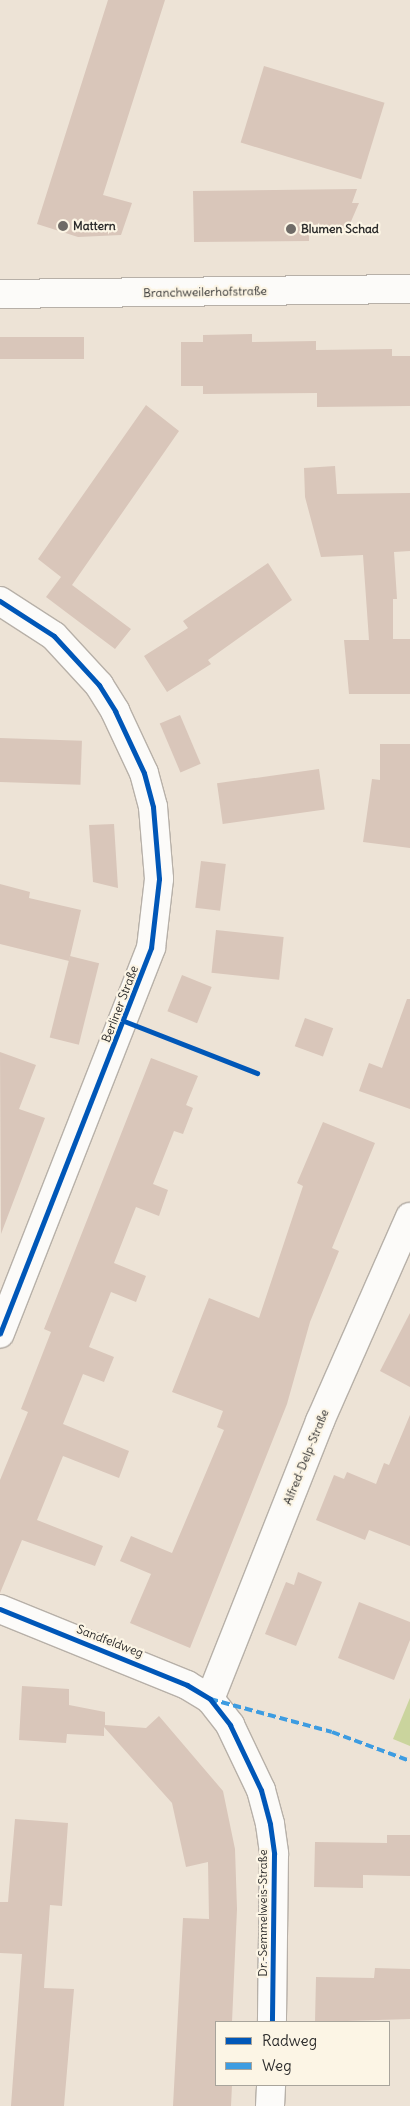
<!DOCTYPE html>
<meta charset="utf-8">
<style>
body{margin:0}
#map{position:relative;width:410px;height:2106px;overflow:hidden;background:#ede3d6;font-family:Delius,sans-serif}
div>[style]{position:absolute}
.green>*{inset:0;background:#cad49d}
.building>*{inset:0;background:#d9c6ba;transform-origin:0 0}
.roads{filter:drop-shadow(1px 0 #b7b0a8) drop-shadow(-1px 0 #b7b0a8) drop-shadow(0 1px #b7b0a8) drop-shadow(0 -1px #b7b0a8)}
.minor>*{height:28px;margin:-14px;padding:0 14px;transform-origin:14px;border-radius:14px;background:#fcfbf9}
.quiet>*{height:4px;margin-top:-2px;transform-origin:0;background:repeating-linear-gradient(90deg,#3d9ce1 0 8px,transparent 0 12px)}
.cycleway>*{height:5px;margin:-2.5px;padding:0 2.5px;transform-origin:2.5px;border-radius:2.5px;background:#0057b8}
.dots>*{width:14px;height:14px;translate:-50% -50%;box-sizing:border-box;border:2px solid #fcf5e5;border-radius:50%}
span{translate:-50% -50%;white-space:nowrap;text-align:center;line-height:1.15;-webkit-text-stroke:4.5px #fcf5e5;paint-order:stroke}
.poi-label{font-size:12px;color:#2b2b2b;font-weight:700}
.left{translate:0 -50%;text-align:left}
.street-label{font-size:12px;color:#2b2b2b}
.legend{position:absolute;left:215px;top:2021px;width:175px;height:65px;box-sizing:border-box;background:#fcf5e5;border:1px solid #a8a49b;margin:0;padding:6px 9px;list-style:none;font-size:15px;color:#2b2b2b}
.legend li{display:flex;align-items:center;gap:10px;height:25px}
.legend b{width:25px;border:1px solid #a8a49b}
</style>
<div id="map">
<div class="green">
<i style="clip-path:polygon(410px 1698px,410px 1746px,393px 1739px)"></i>
</div>
<div class="building">
<i style="clip-path:polygon(108px 0,165px 0,103px 195px,132px 203px,121px 235px,78px 237px,37px 224px)"></i>
<i style="left:264px;top:66px;width:126px;height:80px;rotate:17deg"></i>
<i style="clip-path:polygon(357px 189px,352px 203px,359px 203px,346px 233px,309px 234px,309px 241px,194px 242px,193px 191px)"></i>
<i style="clip-path:polygon(252px 334px,252px 342px,316px 341px,316px 350px,392px 349px,392px 356px,410px 356px,410px 406px,317px 407px,317px 393px,203px 394px,203px 386px,181px 386px,181px 342px,203px 342px,203px 335px)"></i>
<i style="left:84px;top:337px;width:22px;height:84px;rotate:90deg"></i>
<i style="clip-path:polygon(146px 405px,179px 431px,72px 585px,131px 629px,115px 649px,46px 597px,61px 577px,38px 559px)"></i>
<i style="clip-path:polygon(335px 466px,337px 494px,410px 493px,410px 551px,394px 552px,397px 599px,393px 599px,393px 639px,410px 639px,410px 694px,349px 694px,344px 640px,369px 640px,363px 555px,321px 557px,305px 497px,304px 468px)"></i>
<i style="clip-path:polygon(268px 563px,292px 600px,208px 660px,211px 664px,167px 692px,144px 656px,188px 628px,183px 621px)"></i>
<i style="left:180px;top:715px;width:53px;height:22px;rotate:67deg"></i>
<i style="left:0;top:738px;width:82px;height:44px;rotate:2deg"></i>
<i style="clip-path:polygon(380px 744px,410px 744px,410px 848px,363px 842px,372px 779px,380px 780px)"></i>
<i style="left:319px;top:769px;width:41px;height:103px;rotate:82deg"></i>
<i style="clip-path:polygon(114px 824px,118px 888px,93px 882px,89px 825px)"></i>
<i style="left:201px;top:861px;width:25px;height:47px;rotate:7deg"></i>
<i style="clip-path:polygon(0 884px,30px 892px,29px 898px,81px 910px,69px 961px,0 944px)"></i>
<i style="left:216px;top:930px;width:68px;height:43px;rotate:6deg"></i>
<i style="left:70px;top:956px;width:30px;height:84px;rotate:14deg"></i>
<i style="left:182px;top:975px;width:32px;height:39px;rotate:22deg"></i>
<i style="clip-path:polygon(407px 999px,410px 999px,410px 1109px,359px 1091px,369px 1063px,382px 1068px)"></i>
<i style="left:305px;top:1018px;width:30px;height:30px;rotate:20deg"></i>
<i style="clip-path:polygon(0 1052px,36px 1065px,19px 1109px,45px 1118px,1px 1234px)"></i>
<i style="clip-path:polygon(151px 1058px,198px 1076px,186px 1105px,193px 1108px,183px 1134px,174px 1131px,153px 1184px,168px 1190px,159px 1216px,136px 1207px,114px 1263px,146px 1276px,136px 1302px,111px 1292px,89px 1347px,114px 1357px,104px 1382px,83px 1374px,63px 1424px,129px 1451px,119px 1478px,63px 1456px,37px 1520px,103px 1546px,95px 1566px,22px 1540px,0 1593px,0 1480px,28px 1412px,21px 1409px,51px 1332px,44px 1329px)"></i>
<i style="clip-path:polygon(323px 1122px,375px 1143px,332px 1248px,339px 1251px,310px 1322px,287px 1404px,190px 1648px,130px 1623px,151px 1574px,120px 1561px,131px 1536px,172px 1553px,224px 1430px,217px 1427px,223px 1411px,172px 1392px,209px 1298px,259px 1318px,303px 1186px,297px 1183px)"></i>
<i style="clip-path:polygon(410px 1313px,410px 1387px,380px 1371px)"></i>
<i style="clip-path:polygon(410px 1415px,410px 1546px,369px 1530px,365px 1540px,316px 1520px,334px 1475px,344px 1479px,347px 1472px,376px 1484px,384px 1463px,389px 1465px)"></i>
<i style="clip-path:polygon(298px 1572px,322px 1582px,296px 1646px,265px 1634px,286px 1582px,294px 1585px)"></i>
<i style="clip-path:polygon(359px 1602px,410px 1622px,410px 1640px,394px 1680px,338px 1658px)"></i>
<i style="clip-path:polygon(22px 1686px,69px 1689px,69px 1705px,105px 1712px,105px 1725px,146px 1728px,159px 1716px,223px 1791px,235px 1849px,237px 1909px,232px 2022px,216px 2022px,216px 2085px,232px 2085px,231px 2106px,173px 2106px,183px 1918px,209px 1919px,208px 1862px,186px 1867px,172px 1803px,104px 1727px,104px 1736px,67px 1734px,66px 1743px,19px 1740px)"></i>
<i style="clip-path:polygon(15px 1819px,68px 1823px,62px 1906px,50px 1905px,44px 1988px,74px 1989px,64px 2106px,11px 2106px,22px 1954px,0 1953px,0 1902px,8px 1902px)"></i>
<i style="clip-path:polygon(387px 1835px,410px 1835px,410px 1876px,363px 1875px,363px 1888px,314px 1887px,315px 1842px,387px 1843px)"></i>
<i style="clip-path:polygon(375px 1968px,410px 1969px,410px 2019px,315px 2022px,316px 1977px,374px 1978px)"></i>
</div>
<div class="roads">
<div class="minor">
<i style="left:0;top:294px;width:410px;rotate:-0.7deg"></i>
<i style="left:0;top:601px;width:64px;rotate:32.9deg"></i>
<i style="left:54px;top:636px;width:67px;rotate:47.4deg"></i>
<i style="left:99px;top:685px;width:31px;rotate:58deg"></i>
<i style="left:115px;top:711px;width:68px;rotate:64.9deg"></i>
<i style="left:144px;top:773px;width:35px;rotate:75deg"></i>
<i style="left:153px;top:807px;width:72px;rotate:85.2deg"></i>
<i style="left:159px;top:879px;width:69px;rotate:96.6deg"></i>
<i style="left:151px;top:948px;width:414px;rotate:111.4deg"></i>
<i style="left:0;top:1609px;width:202px;rotate:22.1deg"></i>
<i style="left:187px;top:1685px;width:27px;rotate:31deg"></i>
<i style="left:210px;top:1699px;width:33px;rotate:52deg"></i>
<i style="left:230px;top:1725px;width:72px;rotate:64.5deg"></i>
<i style="left:261px;top:1790px;width:35px;rotate:75deg"></i>
<i style="left:270px;top:1824px;width:30px;rotate:82deg"></i>
<i style="left:274px;top:1854px;width:168px;rotate:90.7deg"></i>
<i style="left:210px;top:1699px;width:299px;rotate:-68.4deg"></i>
<i style="left:320px;top:1421px;width:223px;rotate:-66.2deg"></i>
<i style="left:270px;top:2106px;width:21px;rotate:-87deg"></i>
</div>
</div>
<div class="quiet">
<i style="left:210px;top:1699px;width:126px;rotate:15.1deg"></i>
<i style="left:332px;top:1732px;width:83px;rotate:20.4deg"></i>
</div>
<div class="cycleway">
<i style="left:0;top:601px;width:64px;rotate:32.9deg"></i>
<i style="left:54px;top:636px;width:67px;rotate:47.4deg"></i>
<i style="left:99px;top:685px;width:31px;rotate:58deg"></i>
<i style="left:115px;top:711px;width:68px;rotate:64.9deg"></i>
<i style="left:144px;top:773px;width:35px;rotate:75deg"></i>
<i style="left:153px;top:807px;width:72px;rotate:85.2deg"></i>
<i style="left:159px;top:879px;width:69px;rotate:96.6deg"></i>
<i style="left:151px;top:948px;width:414px;rotate:111.4deg"></i>
<i style="left:124px;top:1021px;width:143px;rotate:21.4deg"></i>
<i style="left:0;top:1609px;width:202px;rotate:22.1deg"></i>
<i style="left:187px;top:1685px;width:27px;rotate:31deg"></i>
<i style="left:210px;top:1699px;width:33px;rotate:52deg"></i>
<i style="left:230px;top:1725px;width:72px;rotate:64.5deg"></i>
<i style="left:261px;top:1790px;width:35px;rotate:75deg"></i>
<i style="left:270px;top:1824px;width:30px;rotate:82deg"></i>
<i style="left:274px;top:1854px;width:168px;rotate:90.7deg"></i>
</div>
<div class="dots">
<i style="left:63px;top:226px;background:#6f6b67"></i>
<i style="left:291px;top:229px;background:#6f6b67"></i>
</div>
<div class="poi-label">
<span class="left" style="left:73px;top:226px">Mattern</span>
<span class="left" style="left:301px;top:229px">Blumen Schad</span>
</div>
<div class="street-label">
<span style="left:205px;top:292px;rotate:-1deg">Branchweilerhofstraße</span>
<span style="left:120px;top:1004px;rotate:-69deg">Berliner Straße</span>
<span style="left:306px;top:1457px;rotate:-68deg">Alfred-Delp-Straße</span>
<span style="left:110px;top:1641px;rotate:21deg">Sandfeldweg</span>
<span style="left:263px;top:1913px;rotate:-90deg">Dr.-Semmelweis-Straße</span>
</div>
<ul class="legend">
<li><b style="height:6px;background:#0057b8"></b>Radweg</li>
<li><b style="height:6px;background:#3d9ce1"></b>Weg</li>
</ul>
</div>
